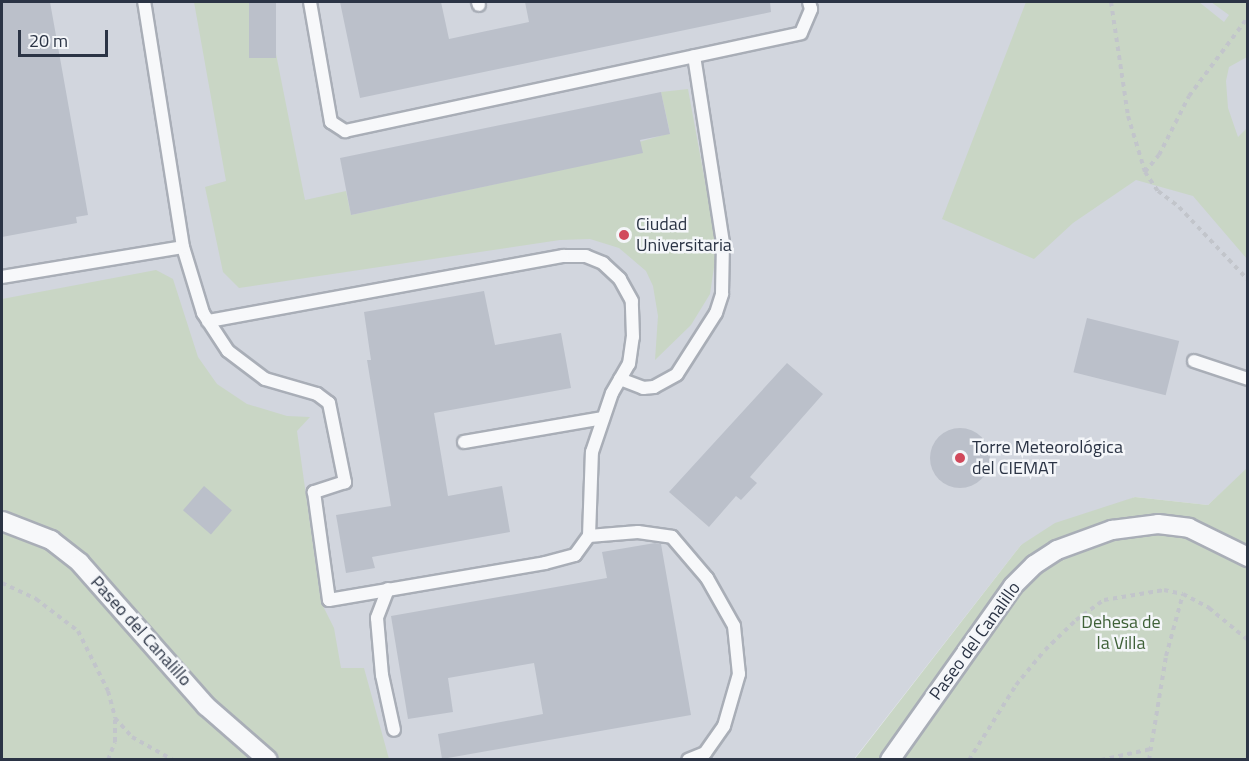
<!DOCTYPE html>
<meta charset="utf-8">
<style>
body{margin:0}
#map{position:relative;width:1249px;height:761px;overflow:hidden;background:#e4e7ec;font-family:"Titillium Web",sans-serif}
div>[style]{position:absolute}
.built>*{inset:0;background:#d2d6de}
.green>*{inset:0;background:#c9d6c5}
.building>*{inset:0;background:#bbc0ca;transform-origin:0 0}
.round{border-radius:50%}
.path>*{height:4px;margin-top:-2px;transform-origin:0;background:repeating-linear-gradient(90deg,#c2c5cb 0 4.5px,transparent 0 9px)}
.roads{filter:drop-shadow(2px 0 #a9aeb7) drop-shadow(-2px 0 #a9aeb7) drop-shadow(0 2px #a9aeb7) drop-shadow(0 -2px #a9aeb7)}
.service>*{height:12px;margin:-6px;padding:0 6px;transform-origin:6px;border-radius:6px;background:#f7f8fa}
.pedestrian>*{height:18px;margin:-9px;padding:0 9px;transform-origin:9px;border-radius:9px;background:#f7f8fa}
.dots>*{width:16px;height:16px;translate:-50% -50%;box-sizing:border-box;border:3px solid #f4f6f9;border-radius:50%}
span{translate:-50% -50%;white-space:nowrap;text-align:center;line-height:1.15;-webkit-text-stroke:5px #f4f6f9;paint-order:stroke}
.poi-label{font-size:18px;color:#2b3445}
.left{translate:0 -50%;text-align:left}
.park-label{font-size:18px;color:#3f6138}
.street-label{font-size:18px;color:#2b3445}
.frame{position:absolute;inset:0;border:3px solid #2b3445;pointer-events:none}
.scale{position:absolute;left:18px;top:30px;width:90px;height:27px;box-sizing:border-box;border:3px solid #2b3445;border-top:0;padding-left:8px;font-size:18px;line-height:21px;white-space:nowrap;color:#2b3445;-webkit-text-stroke:4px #f4f6f9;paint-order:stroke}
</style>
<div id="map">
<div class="built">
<i style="clip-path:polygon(2px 2px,1247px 2px,1247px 469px,1208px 505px,1135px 497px,1021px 545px,854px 759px,333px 759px,2px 489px)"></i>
</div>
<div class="green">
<i style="clip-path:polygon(194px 2px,249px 2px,260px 56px,276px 54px,305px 200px,346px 191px,351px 215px,496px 184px,670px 133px,661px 92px,688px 89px,717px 247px,710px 294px,691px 325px,655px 360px,658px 316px,653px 286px,646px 271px,619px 248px,590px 239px,560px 240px,239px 288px,223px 272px,205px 187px,226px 181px)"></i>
<i style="clip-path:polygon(1026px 2px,1199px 2px,1224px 22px,1229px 15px,1211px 2px,1247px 2px,1247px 57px,1229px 67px,1226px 81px,1228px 108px,1238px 137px,1247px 128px,1247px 259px,1193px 196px,1136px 180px,1073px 223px,1034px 259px,942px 219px)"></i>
<i style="clip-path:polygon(156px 270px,173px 279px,198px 357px,217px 384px,247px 404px,287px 416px,310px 417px,297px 431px,321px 602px,334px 628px,341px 668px,364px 668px,389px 759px,2px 760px,2px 299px)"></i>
<i style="clip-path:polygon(1247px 468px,1247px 759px,854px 760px,1021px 545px,1055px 523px,1135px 497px,1208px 505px)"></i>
</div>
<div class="building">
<i style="clip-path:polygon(2px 2px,50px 2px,88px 215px,76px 217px,77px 223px,2px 237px)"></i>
<i style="left:249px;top:2px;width:27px;height:56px"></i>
<i style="clip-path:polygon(340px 2px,441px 2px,449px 39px,529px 22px,525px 2px,770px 2px,771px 12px,360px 98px)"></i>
<i style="clip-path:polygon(661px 92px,670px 134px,640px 140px,643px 153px,351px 215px,340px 158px)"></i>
<i style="clip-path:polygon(484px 291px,495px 345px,561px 333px,571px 388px,434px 413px,448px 496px,502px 486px,510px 532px,372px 557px,375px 568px,346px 573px,336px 515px,391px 506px,367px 360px,371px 360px,364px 312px)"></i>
<i style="left:1087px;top:318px;width:95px;height:56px;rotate:14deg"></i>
<i style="clip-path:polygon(787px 363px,823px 394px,750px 477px,757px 483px,741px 500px,736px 496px,709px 527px,669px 492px)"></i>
<i class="round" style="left:930px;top:428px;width:60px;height:60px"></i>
<i style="left:204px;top:486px;width:37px;height:32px;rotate:41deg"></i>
<i style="clip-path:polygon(655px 543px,661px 544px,691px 715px,442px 759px,438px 734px,543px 714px,534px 663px,448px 678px,453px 712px,408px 719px,391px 616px,607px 578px,602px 552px)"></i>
</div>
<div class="path">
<i style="left:1111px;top:2px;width:115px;rotate:81.5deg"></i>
<i style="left:1128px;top:116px;width:59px;rotate:73.1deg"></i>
<i style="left:1145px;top:172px;width:23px;rotate:56deg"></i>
<i style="left:1158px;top:191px;width:26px;rotate:37deg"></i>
<i style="left:1179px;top:207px;width:100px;rotate:46.6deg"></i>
<i style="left:1145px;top:172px;width:22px;rotate:-51deg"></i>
<i style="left:1159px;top:155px;width:66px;rotate:-63deg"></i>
<i style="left:1189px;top:96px;width:99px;rotate:-53.2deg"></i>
<i style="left:2px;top:583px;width:38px;rotate:25deg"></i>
<i style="left:36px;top:599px;width:53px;rotate:37.3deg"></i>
<i style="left:78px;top:631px;width:67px;rotate:63.4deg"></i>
<i style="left:108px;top:691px;width:28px;rotate:75deg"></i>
<i style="left:115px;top:718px;width:25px;rotate:48deg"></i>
<i style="left:132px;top:737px;width:47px;rotate:29.3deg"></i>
<i style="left:108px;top:760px;width:19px;rotate:-69deg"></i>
<i style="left:115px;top:742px;width:22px;rotate:-90deg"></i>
<i style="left:969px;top:760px;width:89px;rotate:-57.9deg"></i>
<i style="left:1016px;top:685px;width:45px;rotate:-50.4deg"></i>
<i style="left:1045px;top:650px;width:43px;rotate:-44.1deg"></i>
<i style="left:1076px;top:620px;width:34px;rotate:-36deg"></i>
<i style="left:1104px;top:600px;width:61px;rotate:-9.5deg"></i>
<i style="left:1164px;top:590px;width:19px;rotate:12deg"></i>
<i style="left:1183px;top:594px;width:30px;rotate:28deg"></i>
<i style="left:1209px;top:608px;width:50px;rotate:39.4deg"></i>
<i style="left:1101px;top:760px;width:51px;rotate:-12.4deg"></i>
<i style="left:1149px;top:760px;width:105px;rotate:-80.7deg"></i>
<i style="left:1166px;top:656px;width:64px;rotate:-74.7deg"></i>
</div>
<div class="roads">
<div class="service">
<i style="left:310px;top:2px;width:122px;rotate:80.1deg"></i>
<i style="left:331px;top:122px;width:17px;rotate:33deg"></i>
<i style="left:345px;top:131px;width:466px;rotate:-12.1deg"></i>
<i style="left:801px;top:33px;width:26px;rotate:-67deg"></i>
<i style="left:811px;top:9px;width:7px;rotate:-106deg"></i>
<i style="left:478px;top:2px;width:3px;rotate:72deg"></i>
<i style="left:183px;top:247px;width:69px;rotate:73.1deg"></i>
<i style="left:203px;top:313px;width:45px;rotate:56.7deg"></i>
<i style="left:228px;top:351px;width:46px;rotate:37.1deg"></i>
<i style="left:265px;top:379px;width:54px;rotate:16.1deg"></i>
<i style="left:317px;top:394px;width:15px;rotate:37deg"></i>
<i style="left:329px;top:403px;width:81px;rotate:78.6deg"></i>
<i style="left:345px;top:482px;width:33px;rotate:162deg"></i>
<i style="left:314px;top:492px;width:109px;rotate:82.1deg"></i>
<i style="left:329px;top:600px;width:219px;rotate:-9.7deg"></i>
<i style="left:545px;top:563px;width:31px;rotate:-15deg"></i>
<i style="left:575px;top:555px;width:24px;rotate:-54deg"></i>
<i style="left:589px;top:536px;width:84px;rotate:-88deg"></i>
<i style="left:592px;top:452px;width:62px;rotate:-71.3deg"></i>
<i style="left:612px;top:393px;width:34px;rotate:-60deg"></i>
<i style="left:629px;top:364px;width:27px;rotate:-82deg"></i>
<i style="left:633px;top:337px;width:36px;rotate:-92deg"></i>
<i style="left:632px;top:301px;width:25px;rotate:-119deg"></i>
<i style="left:620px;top:279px;width:23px;rotate:-137deg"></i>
<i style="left:603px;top:263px;width:18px;rotate:-158deg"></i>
<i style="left:586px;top:256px;width:23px;rotate:180deg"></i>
<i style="left:563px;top:256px;width:361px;rotate:169.6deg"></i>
<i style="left:2px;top:277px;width:183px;rotate:-9.4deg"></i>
<i style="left:183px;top:247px;width:248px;rotate:-99deg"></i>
<i style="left:1194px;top:361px;width:57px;rotate:18.4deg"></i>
<i style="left:620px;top:379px;width:25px;rotate:21deg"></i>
<i style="left:643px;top:388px;width:11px;rotate:-5deg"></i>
<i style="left:654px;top:387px;width:26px;rotate:-29deg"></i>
<i style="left:677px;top:374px;width:72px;rotate:-57.4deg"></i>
<i style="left:716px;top:313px;width:20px;rotate:-72deg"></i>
<i style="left:722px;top:294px;width:51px;rotate:-88.9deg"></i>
<i style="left:723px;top:243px;width:189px;rotate:-98.8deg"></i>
<i style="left:464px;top:442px;width:141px;rotate:-9.8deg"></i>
<i style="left:589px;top:536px;width:49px;rotate:-4.7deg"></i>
<i style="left:638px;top:532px;width:34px;rotate:8deg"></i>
<i style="left:672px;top:537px;width:54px;rotate:49.5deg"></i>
<i style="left:707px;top:578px;width:55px;rotate:60.6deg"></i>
<i style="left:734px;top:626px;width:48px;rotate:84.1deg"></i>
<i style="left:739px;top:674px;width:54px;rotate:106.1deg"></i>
<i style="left:724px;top:726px;width:33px;rotate:125deg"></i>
<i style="left:705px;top:753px;width:18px;rotate:158deg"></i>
<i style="left:388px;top:589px;width:31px;rotate:111deg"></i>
<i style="left:377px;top:618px;width:57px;rotate:85deg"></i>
<i style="left:382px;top:675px;width:56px;rotate:77.7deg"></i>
</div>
<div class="pedestrian">
<i style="left:2px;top:521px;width:53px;rotate:21.2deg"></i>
<i style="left:51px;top:540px;width:37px;rotate:38deg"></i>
<i style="left:80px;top:563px;width:191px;rotate:48.6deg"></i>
<i style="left:206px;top:706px;width:82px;rotate:41.1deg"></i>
<i style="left:890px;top:760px;width:213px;rotate:-54.7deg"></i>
<i style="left:1013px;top:586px;width:30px;rotate:-45deg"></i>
<i style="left:1034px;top:565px;width:27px;rotate:-33deg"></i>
<i style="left:1057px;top:550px;width:59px;rotate:-20deg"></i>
<i style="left:1112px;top:530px;width:46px;rotate:-7.4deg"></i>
<i style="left:1158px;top:524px;width:31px;rotate:7deg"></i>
<i style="left:1189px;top:528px;width:66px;rotate:26.2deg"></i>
</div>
</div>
<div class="dots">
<i style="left:624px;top:235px;background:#d1495b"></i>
<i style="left:960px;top:458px;background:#d1495b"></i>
</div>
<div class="poi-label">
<span class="left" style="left:636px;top:235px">Ciudad<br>Universitaria</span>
<span class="left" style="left:972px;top:458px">Torre Meteorológica<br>del CIEMAT</span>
</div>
<div class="park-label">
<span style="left:1121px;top:633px">Dehesa de<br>la Villa</span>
</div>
<div class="street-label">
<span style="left:141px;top:631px;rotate:48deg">Paseo del Canalillo</span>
<span style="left:975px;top:641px;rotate:-54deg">Paseo del Canalillo</span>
</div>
<div class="frame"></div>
<div class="scale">20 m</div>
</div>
